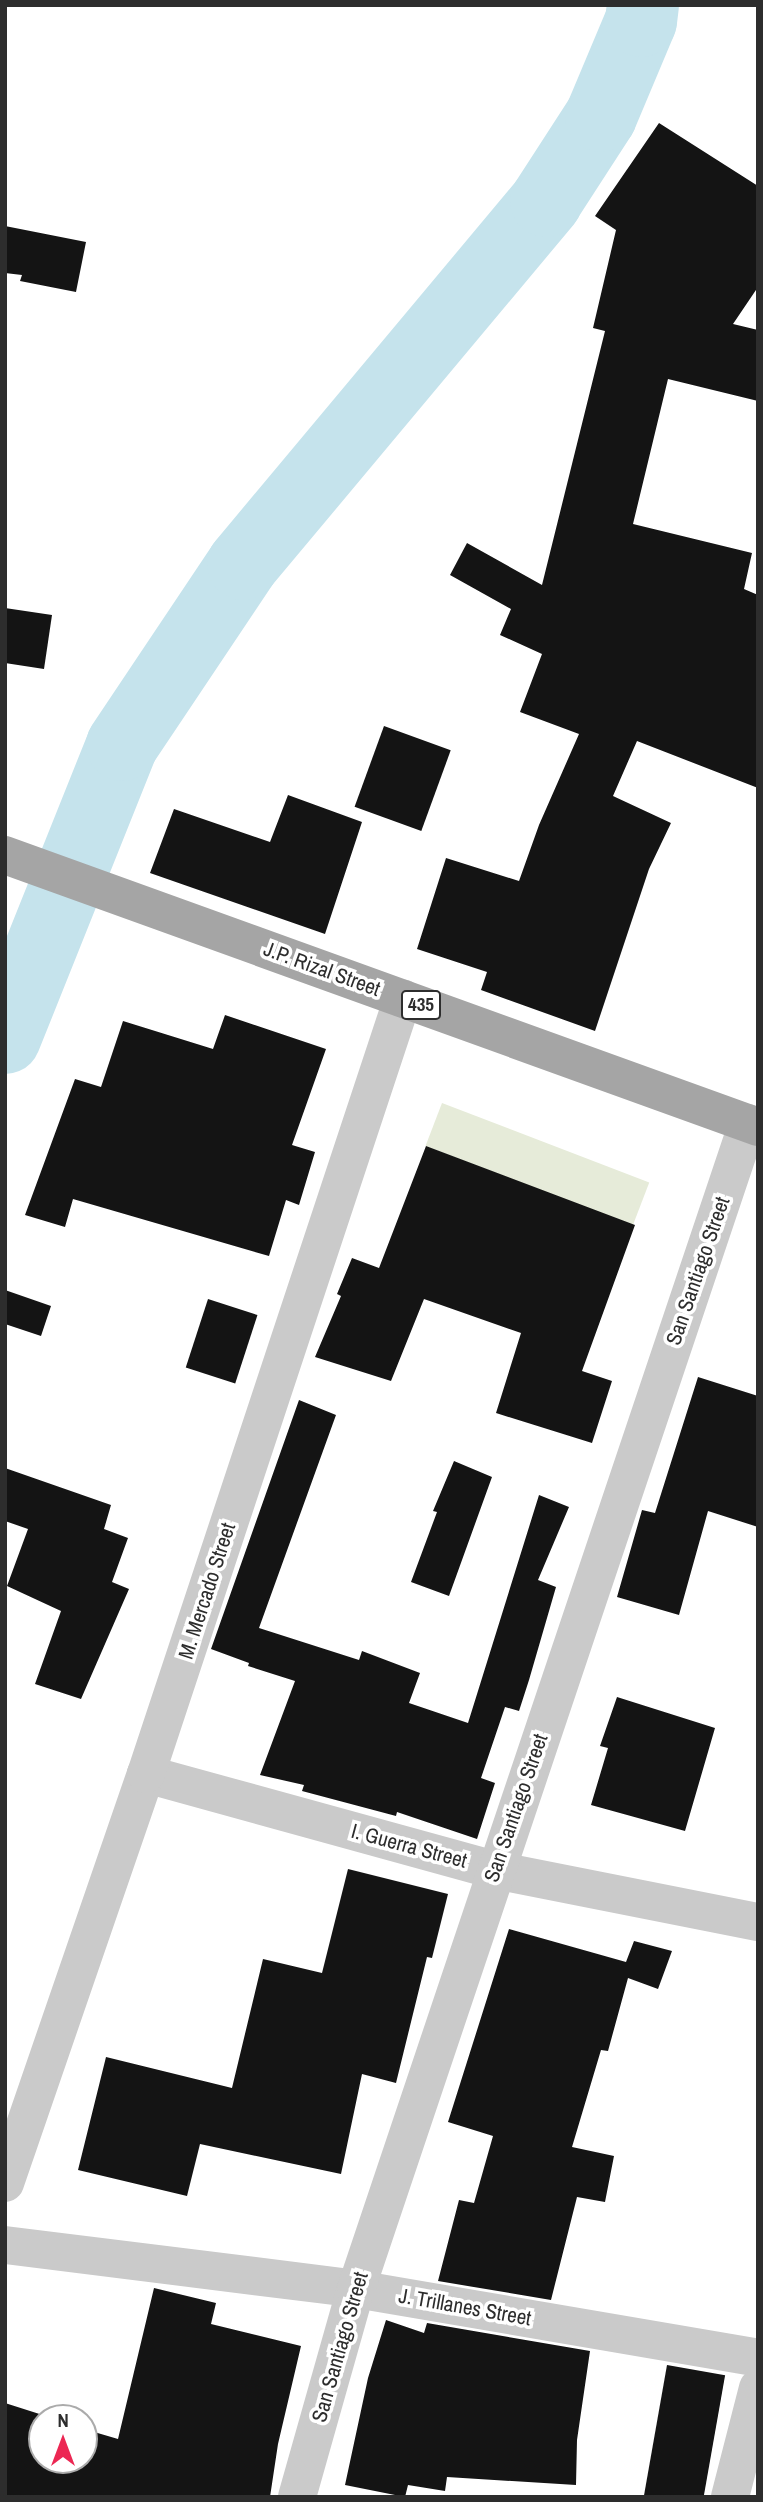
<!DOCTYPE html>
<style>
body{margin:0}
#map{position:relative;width:763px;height:2502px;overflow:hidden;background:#fff;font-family:"Archivo Narrow",sans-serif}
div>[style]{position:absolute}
.green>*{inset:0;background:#e6ebd9;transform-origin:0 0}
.river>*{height:72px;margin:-36px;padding:0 36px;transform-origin:36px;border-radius:36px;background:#c5e3ec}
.building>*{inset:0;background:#141414;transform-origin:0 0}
.minor>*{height:38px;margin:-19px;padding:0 19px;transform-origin:19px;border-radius:19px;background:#cacaca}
.primary>*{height:38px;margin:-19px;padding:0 19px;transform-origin:19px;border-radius:19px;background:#a5a5a5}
span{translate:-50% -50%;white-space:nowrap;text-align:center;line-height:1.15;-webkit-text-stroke:7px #fff;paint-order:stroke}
.shield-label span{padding:2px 5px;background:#fff;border:2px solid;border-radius:5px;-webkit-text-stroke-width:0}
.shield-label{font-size:19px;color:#2d2d2d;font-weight:700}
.street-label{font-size:21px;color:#2d2d2d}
.frame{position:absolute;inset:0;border:7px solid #2d2d2d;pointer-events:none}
.north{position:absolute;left:28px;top:2404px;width:70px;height:70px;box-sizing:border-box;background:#fff;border:2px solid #ababab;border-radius:50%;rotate:0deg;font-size:19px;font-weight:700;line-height:28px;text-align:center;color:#2d2d2d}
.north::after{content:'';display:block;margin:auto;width:24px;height:32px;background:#ec2753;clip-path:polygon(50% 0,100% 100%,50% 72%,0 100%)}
</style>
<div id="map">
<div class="green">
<i style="left:442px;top:1103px;width:222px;height:46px;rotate:21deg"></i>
</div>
<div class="river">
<i style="left:5px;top:1038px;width:315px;rotate:-68.2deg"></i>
<i style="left:122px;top:745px;width:218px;rotate:-56.2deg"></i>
<i style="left:243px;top:564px;width:473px;rotate:-50.1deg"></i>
<i style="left:546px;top:201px;width:101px;rotate:-57.1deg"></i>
<i style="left:601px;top:116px;width:103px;rotate:-67.2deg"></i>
<i style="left:641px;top:21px;width:16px;rotate:-83deg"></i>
</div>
<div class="building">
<i style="clip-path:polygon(659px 123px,758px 186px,758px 287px,733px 324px,758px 330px,758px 401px,668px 379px,633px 524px,752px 553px,744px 589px,758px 595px,758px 788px,637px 741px,613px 796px,671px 823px,649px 869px,595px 1031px,481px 990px,487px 972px,417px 949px,446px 858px,519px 881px,539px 825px,579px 734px,520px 712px,542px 654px,500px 635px,511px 609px,450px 575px,467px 543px,542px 585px,605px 331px,593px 328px,616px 230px,595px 216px)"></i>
<i style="clip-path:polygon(5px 226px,86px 242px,76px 292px,20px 281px,22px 275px,5px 273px)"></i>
<i style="clip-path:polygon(5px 608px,52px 615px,44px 669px,5px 663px)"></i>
<i style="left:384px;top:726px;width:71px;height:86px;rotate:20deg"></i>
<i style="clip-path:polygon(288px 795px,362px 822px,325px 934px,150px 873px,174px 809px,270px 842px)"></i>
<i style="clip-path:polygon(225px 1015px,326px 1049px,292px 1145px,315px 1152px,299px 1205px,286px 1200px,269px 1256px,73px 1199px,65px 1227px,25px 1215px,75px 1079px,101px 1087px,123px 1021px,213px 1049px)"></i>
<i style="clip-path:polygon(426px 1146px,635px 1225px,582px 1371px,612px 1381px,592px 1443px,496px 1413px,521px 1333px,424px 1299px,391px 1381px,315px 1357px,341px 1296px,337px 1294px,352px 1258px,379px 1268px)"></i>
<i style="clip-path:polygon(5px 1290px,51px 1306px,41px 1336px,5px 1324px)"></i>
<i style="left:208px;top:1299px;width:52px;height:72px;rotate:18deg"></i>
<i style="clip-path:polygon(698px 1377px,758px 1396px,758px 1527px,708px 1511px,679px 1615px,617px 1597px,642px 1510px,655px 1513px)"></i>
<i style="clip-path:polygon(299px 1400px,336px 1415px,259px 1628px,359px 1660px,362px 1651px,420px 1673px,409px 1703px,468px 1723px,539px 1495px,569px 1507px,538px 1580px,556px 1587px,529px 1680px,519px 1711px,505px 1707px,481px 1778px,495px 1783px,477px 1839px,397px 1812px,396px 1816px,302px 1791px,304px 1785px,260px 1775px,295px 1681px,248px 1666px,249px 1663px,211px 1649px)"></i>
<i style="clip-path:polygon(454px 1461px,492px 1477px,449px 1596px,411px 1582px,437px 1512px,433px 1511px)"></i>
<i style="clip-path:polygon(5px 1468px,111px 1505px,104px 1529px,128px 1538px,112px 1582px,129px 1589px,81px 1699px,35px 1684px,61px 1611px,7px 1586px,28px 1529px,5px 1521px)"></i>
<i style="clip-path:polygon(617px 1697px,715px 1728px,685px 1831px,591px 1805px,608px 1748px,600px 1746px)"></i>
<i style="clip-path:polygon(348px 1869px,448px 1894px,432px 1958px,427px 1957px,396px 2083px,362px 2074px,341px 2174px,200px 2144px,187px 2196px,78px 2170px,106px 2057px,232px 2088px,263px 1959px,322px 1973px)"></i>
<i style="clip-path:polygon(509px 1929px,626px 1962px,634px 1941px,672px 1951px,658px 1989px,628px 1978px,608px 2051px,601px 2050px,572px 2147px,614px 2156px,605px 2202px,577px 2197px,551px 2300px,438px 2281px,459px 2200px,474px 2203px,493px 2136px,448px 2122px)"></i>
<i style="clip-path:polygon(154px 2288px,216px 2303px,211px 2324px,301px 2346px,278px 2444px,270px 2497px,5px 2497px,5px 2403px,52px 2418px,42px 2418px,42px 2460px,84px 2460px,84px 2429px,118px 2439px)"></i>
<i style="clip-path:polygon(386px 2320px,424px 2333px,427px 2323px,590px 2351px,577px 2440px,576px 2485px,447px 2477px,445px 2491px,408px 2485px,405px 2497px,345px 2485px,368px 2378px)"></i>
<i style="left:667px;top:2365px;width:59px;height:134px;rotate:10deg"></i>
</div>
<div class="minor">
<i style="left:146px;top:1774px;width:362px;rotate:15.4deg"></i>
<i style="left:495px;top:1870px;width:268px;rotate:11.2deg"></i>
<i style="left:5px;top:2183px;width:433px;rotate:-71deg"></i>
<i style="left:146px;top:1774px;width:817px;rotate:-71.68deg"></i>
<i style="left:5px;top:2245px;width:354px;rotate:7.1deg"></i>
<i style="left:356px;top:2289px;width:408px;rotate:9.7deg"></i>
<i style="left:297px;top:2497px;width:216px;rotate:-74.2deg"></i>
<i style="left:356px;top:2289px;width:1230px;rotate:-71.42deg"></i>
<i style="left:730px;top:2497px;width:113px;rotate:-75.6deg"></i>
</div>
<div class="primary">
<i style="left:5px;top:855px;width:801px;rotate:19.86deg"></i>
</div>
<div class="shield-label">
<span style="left:421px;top:1005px">435</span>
</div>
<div class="street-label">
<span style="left:322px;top:969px;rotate:20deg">J.P. Rizal Street</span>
<span style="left:698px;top:1271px;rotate:-71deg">San Santiago Street</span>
<span style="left:207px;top:1591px;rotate:-72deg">M. Mercado Street</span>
<span style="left:516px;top:1808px;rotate:-71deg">San Santiago Street</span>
<span style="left:409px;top:1846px;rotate:15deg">I. Guerra Street</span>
<span style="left:465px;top:2307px;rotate:10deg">J. Trillanes Street</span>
<span style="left:340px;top:2347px;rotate:-74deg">San Santiago Street</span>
</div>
<div class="frame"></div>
<div class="north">N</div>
</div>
